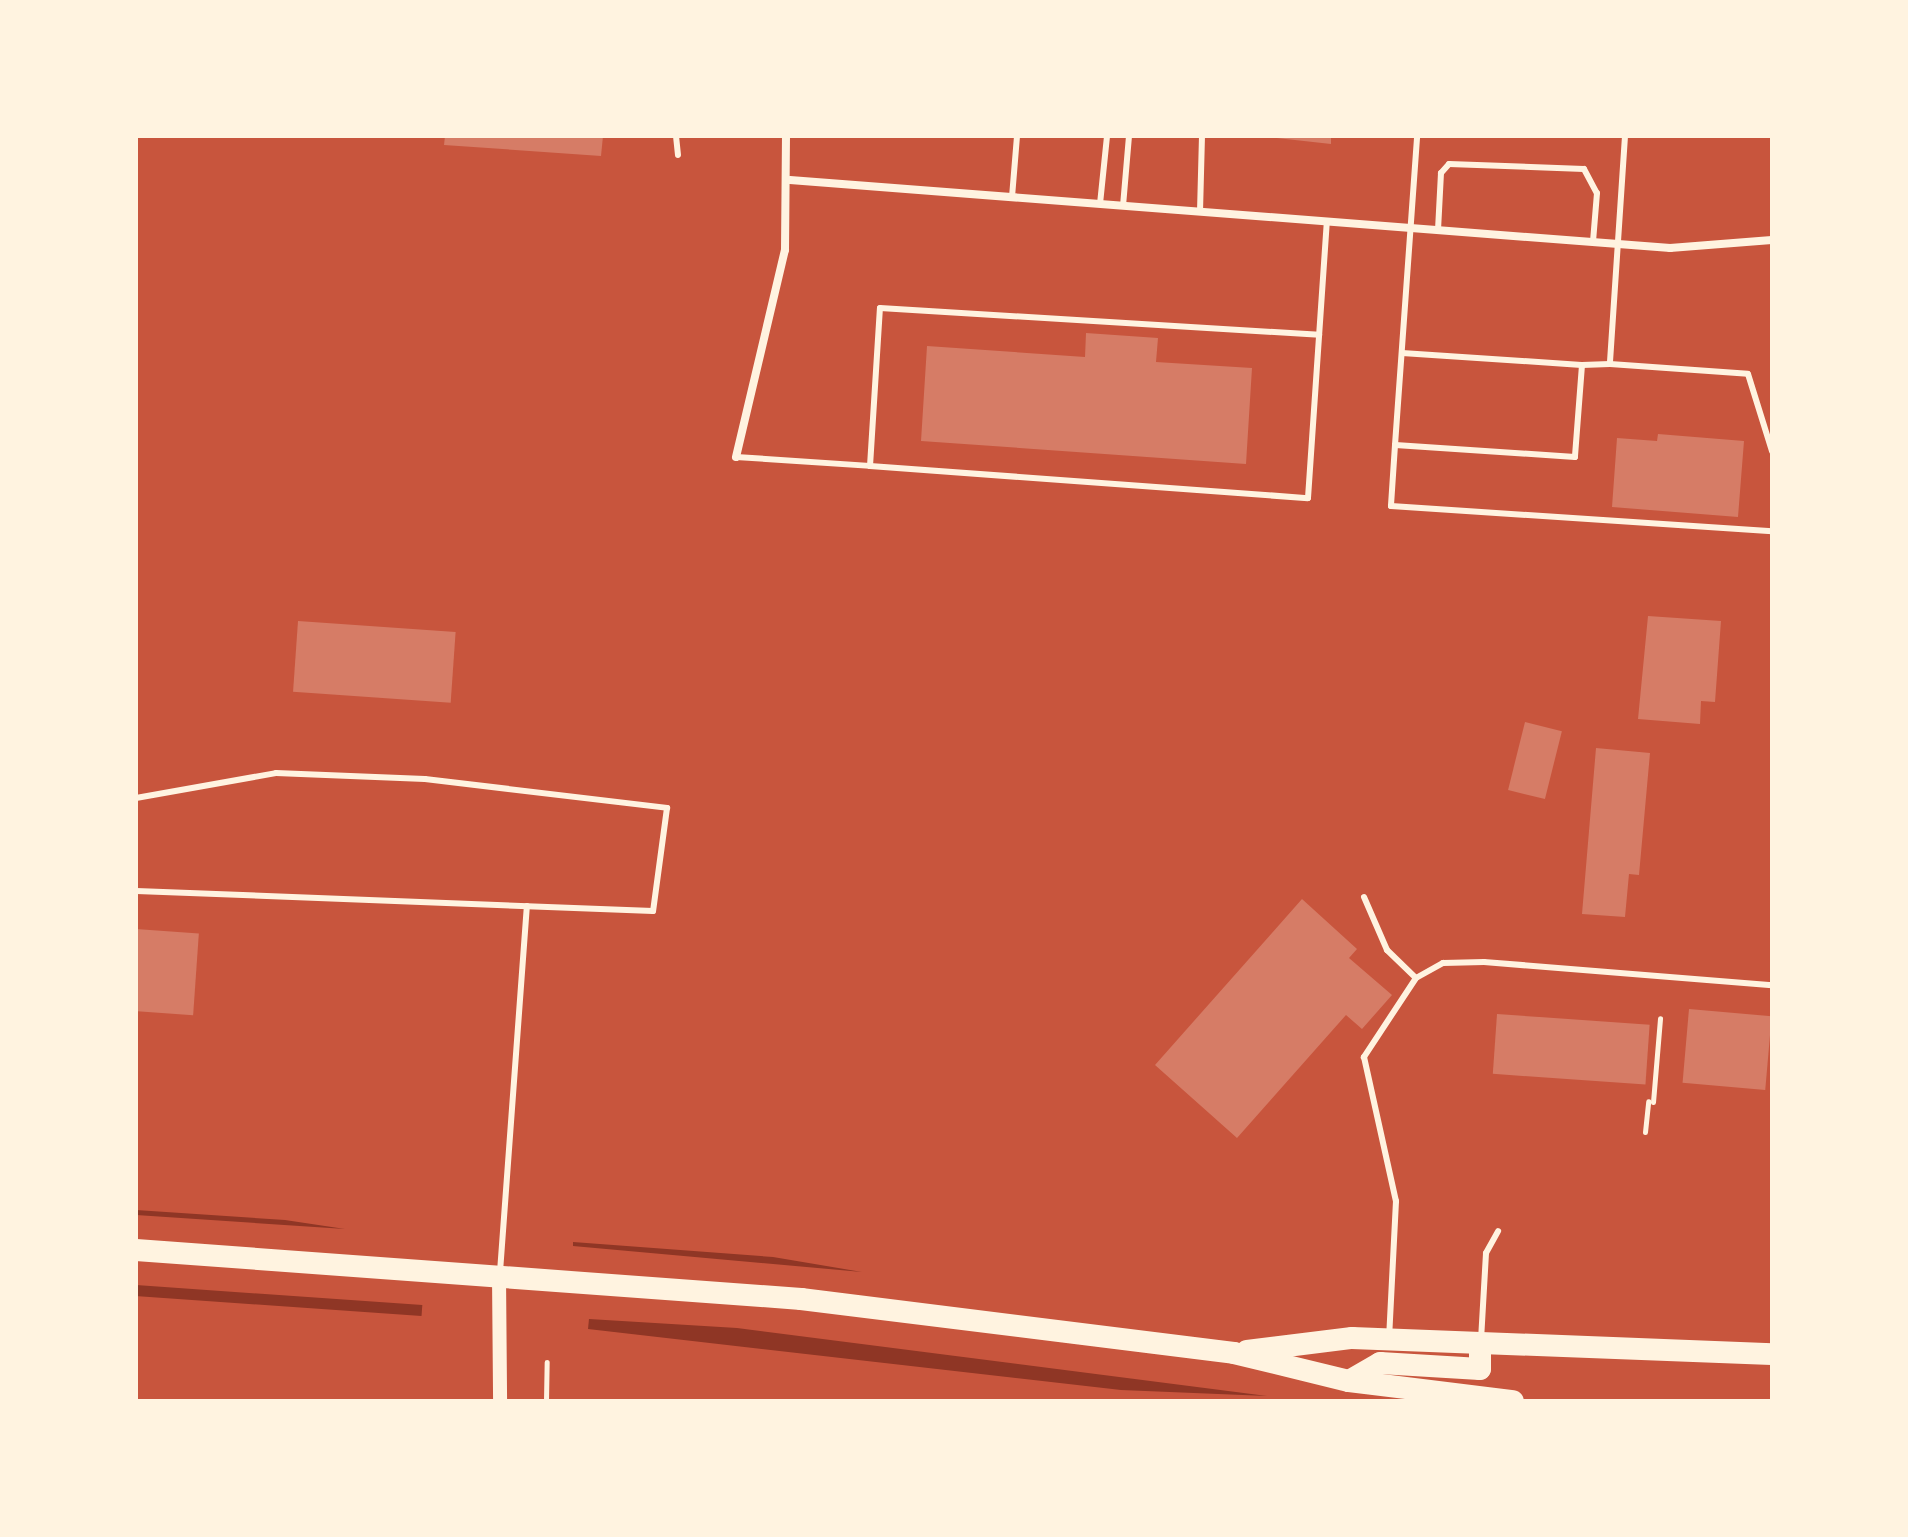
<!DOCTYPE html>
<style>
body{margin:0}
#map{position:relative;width:1908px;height:1537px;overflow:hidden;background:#c8553d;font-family:"Source Sans 3",sans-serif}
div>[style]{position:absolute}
.water>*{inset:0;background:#8f3625;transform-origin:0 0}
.building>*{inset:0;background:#d67c66;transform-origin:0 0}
.path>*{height:5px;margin:-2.5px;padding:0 2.5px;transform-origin:2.5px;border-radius:2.5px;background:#fff3e0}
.service>*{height:6px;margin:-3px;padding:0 3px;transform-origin:3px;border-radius:3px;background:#fff3e0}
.minor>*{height:8px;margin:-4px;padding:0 4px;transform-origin:4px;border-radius:4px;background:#fff3e0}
.tertiary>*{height:14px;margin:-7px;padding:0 7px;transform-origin:7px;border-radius:7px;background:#fff3e0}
.trunk>*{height:22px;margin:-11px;padding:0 11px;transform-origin:11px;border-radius:11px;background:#fff3e0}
span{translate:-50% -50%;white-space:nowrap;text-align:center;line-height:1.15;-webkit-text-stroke:6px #fff3e0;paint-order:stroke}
.frame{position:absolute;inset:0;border:138px solid #fff3e0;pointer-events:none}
</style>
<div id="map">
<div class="water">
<i style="clip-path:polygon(136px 1210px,285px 1220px,345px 1229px,136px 1215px)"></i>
<i style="clip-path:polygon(573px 1242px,773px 1257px,862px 1272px,573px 1246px)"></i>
<i style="left:136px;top:1285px;width:287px;height:11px;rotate:4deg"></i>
<i style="clip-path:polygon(589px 1319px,737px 1328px,1267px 1396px,1121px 1390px,588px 1329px)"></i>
</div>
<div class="building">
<i style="clip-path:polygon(445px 136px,603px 136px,601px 156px,444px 145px)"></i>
<i style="clip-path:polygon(1260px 136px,1331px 136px,1331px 144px)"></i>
<i style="clip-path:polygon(1086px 333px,1158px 338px,1156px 362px,1252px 368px,1246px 464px,921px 441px,927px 346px,1085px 357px)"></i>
<i style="clip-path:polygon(1658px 434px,1744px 441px,1738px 517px,1612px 507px,1617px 438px,1657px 441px)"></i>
<i style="clip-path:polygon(1648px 616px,1721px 621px,1715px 702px,1701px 701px,1700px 724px,1638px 719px)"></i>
<i style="left:298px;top:621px;width:158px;height:71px;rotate:4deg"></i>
<i style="left:1525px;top:722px;width:38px;height:70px;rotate:14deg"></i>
<i style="clip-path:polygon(1596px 748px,1650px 753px,1639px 875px,1629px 874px,1625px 917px,1582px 914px)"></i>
<i style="clip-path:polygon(1302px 899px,1357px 949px,1349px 958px,1392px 995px,1362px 1029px,1346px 1015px,1237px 1138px,1155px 1065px)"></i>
<i style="left:136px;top:929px;width:63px;height:82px;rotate:4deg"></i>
<i style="left:1689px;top:1009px;width:83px;height:74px;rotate:5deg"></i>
<i style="left:1497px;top:1014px;width:153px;height:60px;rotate:4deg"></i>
</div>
<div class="path">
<i style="left:1653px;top:1102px;width:84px;rotate:-85.2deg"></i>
<i style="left:1645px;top:1132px;width:31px;rotate:-84deg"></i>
<i style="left:546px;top:1401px;width:39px;rotate:-89deg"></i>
</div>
<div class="service">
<i style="left:676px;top:136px;width:19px;rotate:84deg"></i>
<i style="left:1625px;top:136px;width:228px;rotate:93.8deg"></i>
<i style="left:1610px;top:364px;width:138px;rotate:4.1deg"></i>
<i style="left:1748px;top:374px;width:81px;rotate:72.7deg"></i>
<i style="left:1012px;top:197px;width:61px;rotate:-85.3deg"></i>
<i style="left:1100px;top:204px;width:68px;rotate:-84.1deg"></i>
<i style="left:1123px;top:206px;width:70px;rotate:-85.1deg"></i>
<i style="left:1200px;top:212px;width:76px;rotate:-88.5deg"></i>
<i style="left:1438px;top:230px;width:57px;rotate:-87deg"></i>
<i style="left:1441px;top:173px;width:12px;rotate:-48deg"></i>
<i style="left:1449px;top:164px;width:135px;rotate:2.1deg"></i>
<i style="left:1584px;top:169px;width:27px;rotate:62deg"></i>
<i style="left:1597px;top:193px;width:49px;rotate:94.7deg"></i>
<i style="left:1402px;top:353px;width:180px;rotate:3.8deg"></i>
<i style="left:1582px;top:365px;width:92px;rotate:94.4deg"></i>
<i style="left:1575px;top:457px;width:180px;rotate:-176.2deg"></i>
<i style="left:1395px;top:445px;width:310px;rotate:-85.9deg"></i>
<i style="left:1582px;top:365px;width:28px;rotate:-2deg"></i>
<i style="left:1395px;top:445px;width:61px;rotate:93.8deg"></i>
<i style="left:1391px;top:506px;width:382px;rotate:3.8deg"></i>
<i style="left:736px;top:457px;width:134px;rotate:3.8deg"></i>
<i style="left:870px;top:466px;width:158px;rotate:-86.4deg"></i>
<i style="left:880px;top:308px;width:440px;rotate:3.5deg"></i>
<i style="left:870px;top:466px;width:439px;rotate:4.2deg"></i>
<i style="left:1308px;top:498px;width:277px;rotate:-86.1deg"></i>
<i style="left:136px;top:798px;width:142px;rotate:-10.1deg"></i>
<i style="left:276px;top:773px;width:149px;rotate:2.3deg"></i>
<i style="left:425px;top:779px;width:244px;rotate:6.8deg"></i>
<i style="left:667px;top:808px;width:104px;rotate:97.7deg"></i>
<i style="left:653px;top:911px;width:517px;rotate:-177.78deg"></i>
<i style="left:1364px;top:897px;width:58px;rotate:66.5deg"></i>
<i style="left:1387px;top:950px;width:40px;rotate:44deg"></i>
<i style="left:1416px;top:978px;width:95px;rotate:123.4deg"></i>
<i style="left:1364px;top:1057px;width:148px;rotate:77.5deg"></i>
<i style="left:1396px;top:1201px;width:136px;rotate:92.9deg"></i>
<i style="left:1416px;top:978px;width:31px;rotate:-29deg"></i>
<i style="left:1443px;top:963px;width:41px;rotate:-1.4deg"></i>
<i style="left:1484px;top:962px;width:289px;rotate:4.6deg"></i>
<i style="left:500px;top:1272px;width:367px;rotate:-85.8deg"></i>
<i style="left:1481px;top:1340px;width:87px;rotate:-86.7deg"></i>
<i style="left:1486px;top:1253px;width:25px;rotate:-61deg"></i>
</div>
<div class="minor">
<i style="left:790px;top:180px;width:883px;rotate:4.42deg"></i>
<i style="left:1670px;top:248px;width:102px;rotate:-4.5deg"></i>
<i style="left:736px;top:457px;width:213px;rotate:-76.7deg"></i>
<i style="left:785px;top:250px;width:114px;rotate:-89.5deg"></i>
</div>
<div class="tertiary">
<i style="left:499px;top:1276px;width:125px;rotate:89.5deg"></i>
</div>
<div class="trunk">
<i style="left:136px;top:1250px;width:667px;rotate:4.21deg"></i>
<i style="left:801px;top:1299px;width:436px;rotate:7.1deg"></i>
<i style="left:1234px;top:1353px;width:118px;rotate:13.7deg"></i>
<i style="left:1349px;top:1381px;width:165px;rotate:7deg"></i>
<i style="left:1247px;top:1351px;width:106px;rotate:-7.1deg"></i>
<i style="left:1352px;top:1338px;width:420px;rotate:2.2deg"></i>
<i style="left:1349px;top:1381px;width:36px;rotate:-30deg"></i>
<i style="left:1380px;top:1363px;width:100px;rotate:3.4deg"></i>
<i style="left:1480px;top:1369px;width:23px;rotate:-90deg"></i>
</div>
<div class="frame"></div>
</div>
